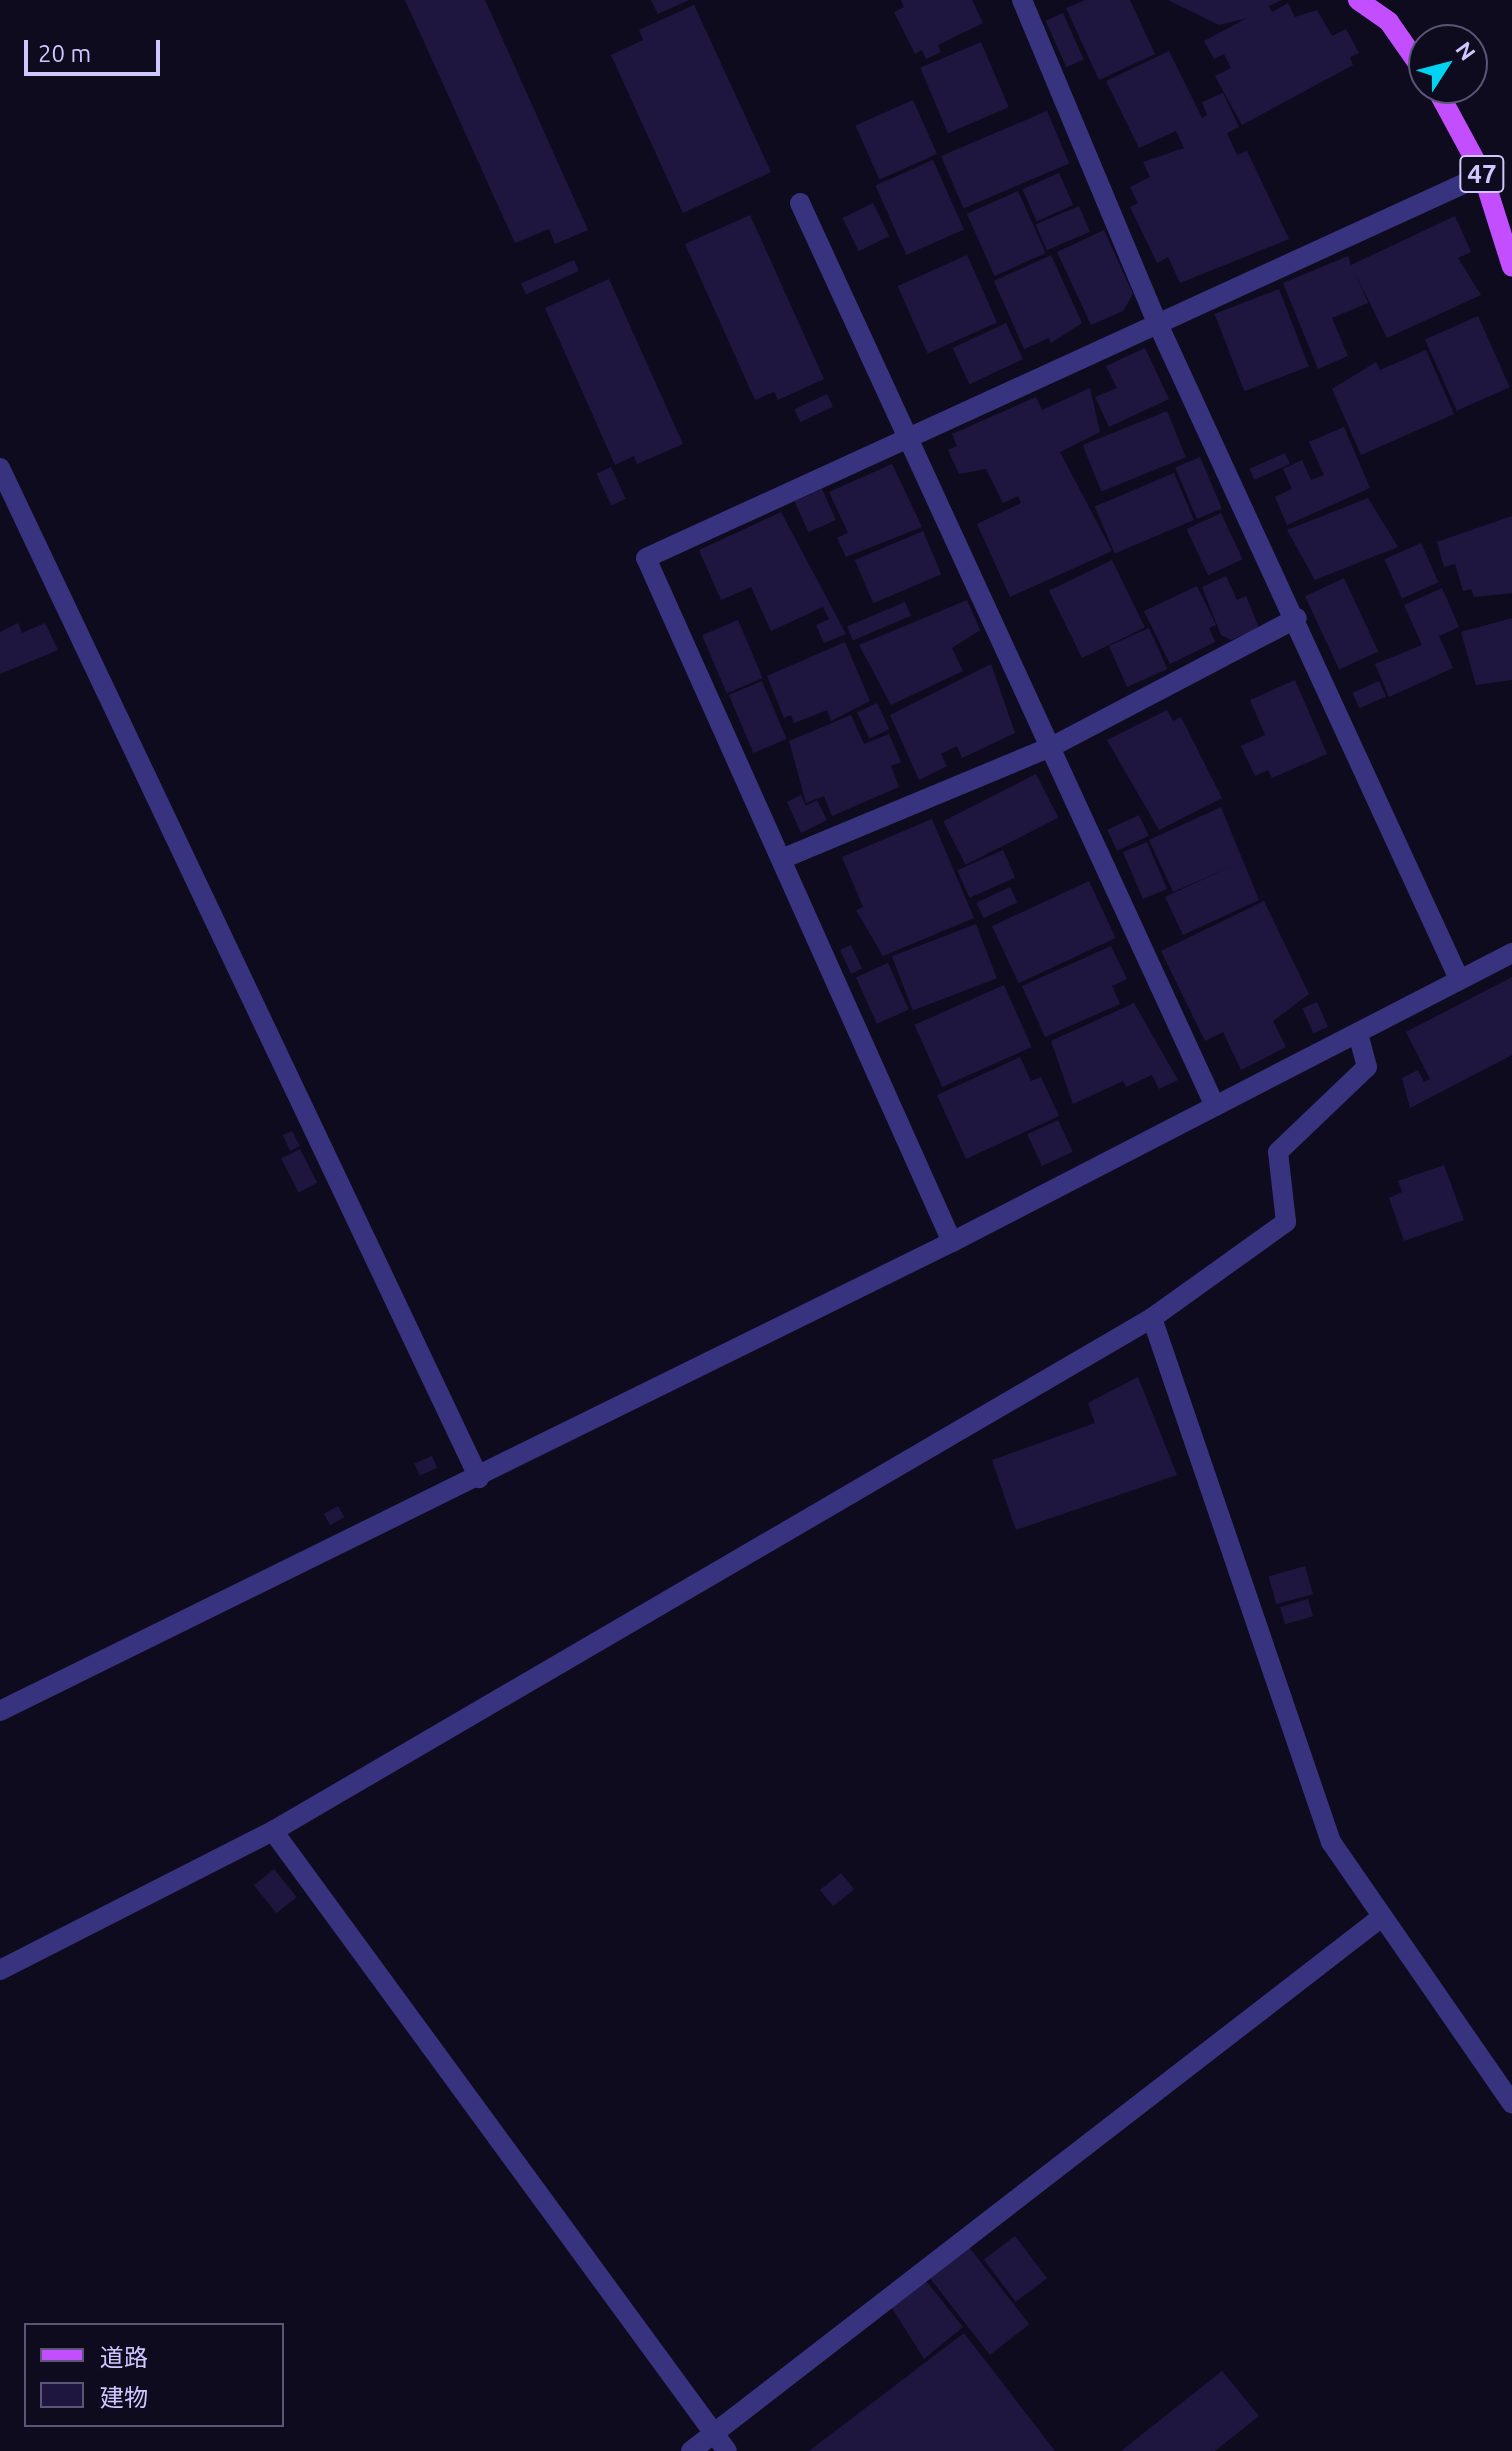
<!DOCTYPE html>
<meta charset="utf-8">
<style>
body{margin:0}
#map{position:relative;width:1512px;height:2451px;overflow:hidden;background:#0e0b1e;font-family:Ubuntu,"Noto Sans JP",sans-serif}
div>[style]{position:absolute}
.building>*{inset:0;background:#1f1640;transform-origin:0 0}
.minor>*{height:20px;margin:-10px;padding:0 10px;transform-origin:10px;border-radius:10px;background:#38337f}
.major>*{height:20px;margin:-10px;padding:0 10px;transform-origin:10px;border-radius:10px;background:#c24eff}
span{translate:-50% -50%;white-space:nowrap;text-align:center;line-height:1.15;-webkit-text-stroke:6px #0e0b1e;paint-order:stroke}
.shield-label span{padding:2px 6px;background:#0e0b1e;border:2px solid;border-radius:6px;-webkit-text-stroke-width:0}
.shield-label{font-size:26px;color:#cfc7ff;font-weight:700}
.legend{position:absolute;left:24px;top:2323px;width:260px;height:104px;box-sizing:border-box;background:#0e0b1e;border:2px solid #5b5678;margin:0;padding:10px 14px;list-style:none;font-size:24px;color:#cfc7ff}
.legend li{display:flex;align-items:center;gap:16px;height:40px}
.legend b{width:40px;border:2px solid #5b5678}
.north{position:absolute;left:1408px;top:24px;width:80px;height:80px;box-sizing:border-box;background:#0e0b1e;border:2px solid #5b5678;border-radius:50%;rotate:54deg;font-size:22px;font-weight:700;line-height:32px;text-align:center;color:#cfc7ff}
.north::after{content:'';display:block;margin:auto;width:28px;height:36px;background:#00d3f2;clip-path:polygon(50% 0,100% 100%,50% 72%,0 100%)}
.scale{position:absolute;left:24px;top:40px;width:136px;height:36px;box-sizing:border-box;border:4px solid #cfc7ff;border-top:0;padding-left:10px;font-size:24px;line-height:28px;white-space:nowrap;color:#cfc7ff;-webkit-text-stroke:6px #0e0b1e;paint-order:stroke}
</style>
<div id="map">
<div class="building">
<i style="clip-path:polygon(405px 0,485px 0,588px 230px,555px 244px,549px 229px,515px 243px)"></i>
<i style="clip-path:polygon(651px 0,689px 0,658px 14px)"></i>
<i style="clip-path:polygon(901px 0,972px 0,983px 23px,938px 45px,941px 52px,926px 59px,922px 50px,915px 54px,894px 12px,904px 7px)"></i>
<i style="clip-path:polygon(1085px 0,1130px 0,1155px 54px,1099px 80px,1066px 8px)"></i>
<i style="clip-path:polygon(1168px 0,1282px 0,1269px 6px,1272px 12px,1288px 3px,1295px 17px,1317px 10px,1332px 36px,1346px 29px,1359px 53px,1350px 57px,1353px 65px,1242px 125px,1215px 76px,1231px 68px,1224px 54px,1214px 59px,1204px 41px,1247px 18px,1219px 25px)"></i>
<i style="clip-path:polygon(694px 5px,771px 172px,683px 213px,611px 55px,643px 40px,639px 30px)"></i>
<i style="left:1063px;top:13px;width:51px;height:19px;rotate:66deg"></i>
<i style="left:981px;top:42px;width:71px;height:66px;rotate:67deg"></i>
<i style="clip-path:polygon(1169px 51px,1202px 118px,1207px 115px,1202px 102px,1223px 93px,1239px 127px,1227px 133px,1237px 155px,1247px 151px,1289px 239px,1180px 283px,1168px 257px,1157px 263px,1130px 207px,1138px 203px,1130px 187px,1150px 177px,1143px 162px,1184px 148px,1176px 131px,1139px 148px,1106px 81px)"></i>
<i style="left:913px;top:100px;width:59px;height:63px;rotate:66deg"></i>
<i style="left:1047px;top:111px;width:57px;height:115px;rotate:67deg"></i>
<i style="left:933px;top:160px;width:76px;height:63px;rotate:66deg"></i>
<i style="left:1059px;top:173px;width:35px;height:40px;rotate:66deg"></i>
<i style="left:1018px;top:191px;width:68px;height:56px;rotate:66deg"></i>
<i style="left:873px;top:203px;width:37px;height:34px;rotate:64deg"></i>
<i style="left:1079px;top:206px;width:28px;height:47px;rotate:67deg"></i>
<i style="clip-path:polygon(750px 215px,824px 379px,778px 400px,774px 392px,755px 400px,685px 244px)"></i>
<i style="clip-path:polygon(1455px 216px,1471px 252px,1458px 258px,1481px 295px,1387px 338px,1355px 273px,1368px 303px,1332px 318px,1348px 356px,1318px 369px,1283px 283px,1348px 256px,1351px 265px)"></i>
<i style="clip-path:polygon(1104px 230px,1133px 294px,1123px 311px,1091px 325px,1057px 252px)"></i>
<i style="left:967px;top:255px;width:74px;height:76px;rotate:66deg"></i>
<i style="clip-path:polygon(1051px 255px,1082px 323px,1051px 343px,1049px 338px,1024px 349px,994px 281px)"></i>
<i style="left:574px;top:260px;width:12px;height:58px;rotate:66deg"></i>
<i style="clip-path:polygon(609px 279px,683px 444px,637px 464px,634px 456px,615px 465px,545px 308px)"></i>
<i style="left:1279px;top:289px;width:83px;height:69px;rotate:69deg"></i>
<i style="left:1478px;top:316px;width:78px;height:58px;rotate:66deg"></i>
<i style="left:1006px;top:323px;width:40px;height:59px;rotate:65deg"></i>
<i style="clip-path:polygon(1145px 348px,1169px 399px,1109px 427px,1095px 397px,1117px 388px,1106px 366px)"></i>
<i style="clip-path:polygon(1426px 350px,1454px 414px,1361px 455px,1332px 389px,1376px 362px,1380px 370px)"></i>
<i style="clip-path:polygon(1090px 388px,1100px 432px,1060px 452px,1112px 551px,1010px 597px,977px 524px,1021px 503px,1018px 496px,1003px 503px,986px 469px,959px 474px,948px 450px,957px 446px,952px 434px,1036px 397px,1042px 410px)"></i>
<i style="left:827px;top:394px;width:14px;height:36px;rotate:65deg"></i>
<i style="left:1167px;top:411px;width:50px;height:91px;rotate:68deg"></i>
<i style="clip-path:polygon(1344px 427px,1370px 488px,1287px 525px,1275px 497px,1292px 489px,1283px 469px,1302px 460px,1311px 480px,1324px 475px,1309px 442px)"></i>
<i style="left:1285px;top:453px;width:12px;height:39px;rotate:66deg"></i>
<i style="left:1200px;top:457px;width:56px;height:27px;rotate:67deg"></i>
<i style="clip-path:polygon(892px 464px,922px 527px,846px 557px,837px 538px,848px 533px,829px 492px)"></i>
<i style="left:611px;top:467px;width:35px;height:16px;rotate:65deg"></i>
<i style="left:1174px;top:473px;width:51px;height:86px;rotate:67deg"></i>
<i style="left:822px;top:489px;width:34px;height:30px;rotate:66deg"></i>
<i style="clip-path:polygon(1368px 498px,1398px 547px,1315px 580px,1287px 530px)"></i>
<i style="clip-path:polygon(781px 512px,846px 634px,824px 643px,816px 625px,829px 619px,823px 607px,771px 631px,751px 587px,721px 600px,699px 550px)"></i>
<i style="left:1221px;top:513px;width:51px;height:38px;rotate:65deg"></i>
<i style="clip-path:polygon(1512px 516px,1512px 593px,1474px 597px,1471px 589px,1463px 591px,1455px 564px,1444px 567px,1437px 542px)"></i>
<i style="left:923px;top:531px;width:47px;height:74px;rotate:67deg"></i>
<i style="left:1421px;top:543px;width:43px;height:40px;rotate:66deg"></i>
<i style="left:1112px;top:560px;width:75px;height:70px;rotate:64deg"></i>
<i style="clip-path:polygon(1226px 576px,1237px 600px,1246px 596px,1259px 628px,1231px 640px,1221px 635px,1202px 587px)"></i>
<i style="left:1344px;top:578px;width:81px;height:43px;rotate:65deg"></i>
<i style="clip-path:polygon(1197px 586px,1216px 625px,1209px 628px,1215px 642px,1170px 664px,1144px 611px)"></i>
<i style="clip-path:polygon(1442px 588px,1459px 627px,1439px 636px,1453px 668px,1389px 697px,1375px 664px,1422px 645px,1404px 605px)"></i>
<i style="clip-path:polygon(967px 600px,980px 630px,952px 648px,963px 671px,891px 705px,859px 645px)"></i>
<i style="left:905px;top:602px;width:15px;height:63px;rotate:67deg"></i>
<i style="clip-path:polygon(1512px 618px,1512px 680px,1476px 685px,1461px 632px)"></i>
<i style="left:738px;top:620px;width:63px;height:39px;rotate:67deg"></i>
<i style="clip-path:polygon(18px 623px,22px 633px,45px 623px,58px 650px,0 674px,0 632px)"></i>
<i style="left:1149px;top:628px;width:45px;height:44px;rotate:66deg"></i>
<i style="clip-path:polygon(845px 642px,870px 701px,831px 721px,827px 710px,794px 723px,791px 715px,784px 718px,767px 676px)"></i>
<i style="clip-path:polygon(991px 664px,1015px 733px,962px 758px,957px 746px,941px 754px,947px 766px,919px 780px,890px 715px)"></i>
<i style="clip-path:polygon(1295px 680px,1327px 754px,1272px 778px,1268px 770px,1255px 776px,1241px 746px,1265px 735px,1250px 700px)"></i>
<i style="left:762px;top:681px;width:63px;height:36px;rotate:67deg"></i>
<i style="left:1379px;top:681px;width:17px;height:29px;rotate:66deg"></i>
<i style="left:877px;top:703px;width:29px;height:22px;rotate:65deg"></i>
<i style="clip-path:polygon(1167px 710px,1173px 721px,1181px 717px,1222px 798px,1159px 830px,1107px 740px)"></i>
<i style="clip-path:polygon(851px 715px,864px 744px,889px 734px,901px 762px,891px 766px,899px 787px,832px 816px,824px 796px,806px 803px,789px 741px)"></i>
<i style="left:1036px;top:774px;width:49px;height:104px;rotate:63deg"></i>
<i style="clip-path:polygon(801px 795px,806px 806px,817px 800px,827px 820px,801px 833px,787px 802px)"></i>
<i style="clip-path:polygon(1221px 807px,1259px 900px,1183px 935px,1165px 897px,1234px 865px,1173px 892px,1149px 840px)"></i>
<i style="left:1139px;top:815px;width:23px;height:35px;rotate:65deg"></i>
<i style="clip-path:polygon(932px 819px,974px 918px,883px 956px,856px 910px,863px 907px,842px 857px)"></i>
<i style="left:1147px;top:842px;width:51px;height:26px;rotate:67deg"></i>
<i style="left:1003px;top:850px;width:30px;height:50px;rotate:66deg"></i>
<i style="left:1089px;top:881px;width:63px;height:107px;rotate:65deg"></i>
<i style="left:1010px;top:887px;width:17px;height:37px;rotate:65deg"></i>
<i style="clip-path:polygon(1264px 901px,1309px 994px,1273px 1021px,1286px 1047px,1241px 1070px,1223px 1032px,1205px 1041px,1161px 951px)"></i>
<i style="left:976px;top:924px;width:58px;height:90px;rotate:69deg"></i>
<i style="left:851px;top:945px;width:26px;height:12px;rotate:65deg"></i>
<i style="clip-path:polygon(1111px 946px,1127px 979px,1112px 986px,1120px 1004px,1045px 1037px,1022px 986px)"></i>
<i style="left:888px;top:963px;width:51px;height:35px;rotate:66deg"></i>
<i style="clip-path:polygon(1512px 977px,1512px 1055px,1410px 1108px,1402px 1078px,1418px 1070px,1424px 1082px,1430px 1079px,1406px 1032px)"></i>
<i style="left:1004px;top:985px;width:68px;height:98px;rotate:66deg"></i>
<i style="left:1317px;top:1002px;width:27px;height:16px;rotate:66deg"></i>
<i style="clip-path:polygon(1134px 1003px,1178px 1080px,1159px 1089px,1152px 1075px,1126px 1087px,1123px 1081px,1073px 1104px,1051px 1041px)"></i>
<i style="clip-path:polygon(1020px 1057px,1031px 1081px,1041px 1077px,1059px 1116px,966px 1159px,937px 1095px)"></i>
<i style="left:1058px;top:1120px;width:35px;height:34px;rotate:65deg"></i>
<i style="clip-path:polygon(292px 1131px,300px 1146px,290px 1151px,283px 1135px)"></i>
<i style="left:300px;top:1149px;width:38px;height:21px;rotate:63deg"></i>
<i style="clip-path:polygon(1444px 1165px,1464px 1220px,1404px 1241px,1389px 1198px,1402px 1192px,1398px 1181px)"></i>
<i style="clip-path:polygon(1138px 1377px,1177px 1475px,1016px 1530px,992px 1460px,1095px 1423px,1088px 1403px)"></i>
<i style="left:432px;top:1456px;width:13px;height:19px;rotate:67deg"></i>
<i style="left:338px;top:1506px;width:13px;height:16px;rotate:61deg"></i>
<i style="left:1305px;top:1566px;width:29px;height:38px;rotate:74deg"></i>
<i style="left:1308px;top:1599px;width:18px;height:29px;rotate:74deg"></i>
<i style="left:274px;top:1869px;width:36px;height:26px;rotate:51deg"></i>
<i style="left:841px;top:1873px;width:21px;height:27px;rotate:51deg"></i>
<i style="left:1015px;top:2236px;width:53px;height:39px;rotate:53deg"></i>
<i style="left:969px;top:2247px;width:98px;height:50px;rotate:52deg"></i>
<i style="clip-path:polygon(926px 2281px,963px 2327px,924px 2359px,892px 2308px)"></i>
<i style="clip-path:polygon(964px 2333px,1055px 2451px,809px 2451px)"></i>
<i style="clip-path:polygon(1222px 2371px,1259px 2416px,1215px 2451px,1121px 2451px)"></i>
</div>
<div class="minor">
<i style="left:1022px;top:0;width:349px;rotate:67.3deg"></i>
<i style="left:1157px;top:322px;width:723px;rotate:65.31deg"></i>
<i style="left:800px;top:203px;width:994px;rotate:65.32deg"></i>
<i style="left:0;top:468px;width:1118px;rotate:64.63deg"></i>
<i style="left:784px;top:858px;width:294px;rotate:-22.6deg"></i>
<i style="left:1055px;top:745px;width:273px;rotate:-27.7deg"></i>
<i style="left:952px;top:1242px;width:749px;rotate:-114.1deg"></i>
<i style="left:646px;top:558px;width:920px;rotate:-24.59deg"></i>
<i style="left:1152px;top:1318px;width:554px;rotate:71.14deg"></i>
<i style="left:1331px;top:1842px;width:318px;rotate:55.3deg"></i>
<i style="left:0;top:1711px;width:1061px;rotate:-26.23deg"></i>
<i style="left:952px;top:1242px;width:630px;rotate:-27.3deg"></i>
<i style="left:273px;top:1831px;width:768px;rotate:53.79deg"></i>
<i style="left:0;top:1970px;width:306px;rotate:-27deg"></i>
<i style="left:273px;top:1831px;width:1018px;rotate:-30.27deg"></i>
<i style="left:1152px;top:1318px;width:165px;rotate:-35.6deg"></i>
<i style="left:1286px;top:1222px;width:70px;rotate:-96.5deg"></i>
<i style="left:1278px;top:1152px;width:123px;rotate:-43.7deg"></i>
<i style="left:1367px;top:1067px;width:31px;rotate:-105deg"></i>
<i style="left:691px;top:2451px;width:870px;rotate:-37.71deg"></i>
</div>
<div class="major">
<i style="left:1358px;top:0;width:38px;rotate:35deg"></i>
<i style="left:1389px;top:22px;width:61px;rotate:55deg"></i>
<i style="left:1436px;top:88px;width:99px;rotate:61.6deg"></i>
<i style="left:1483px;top:175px;width:96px;rotate:72.5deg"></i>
</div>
<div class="shield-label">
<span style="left:1482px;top:174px">47</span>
</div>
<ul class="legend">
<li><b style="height:10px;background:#c24eff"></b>道路</li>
<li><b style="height:22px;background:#1f1640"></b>建物</li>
</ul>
<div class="north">N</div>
<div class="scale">20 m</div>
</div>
